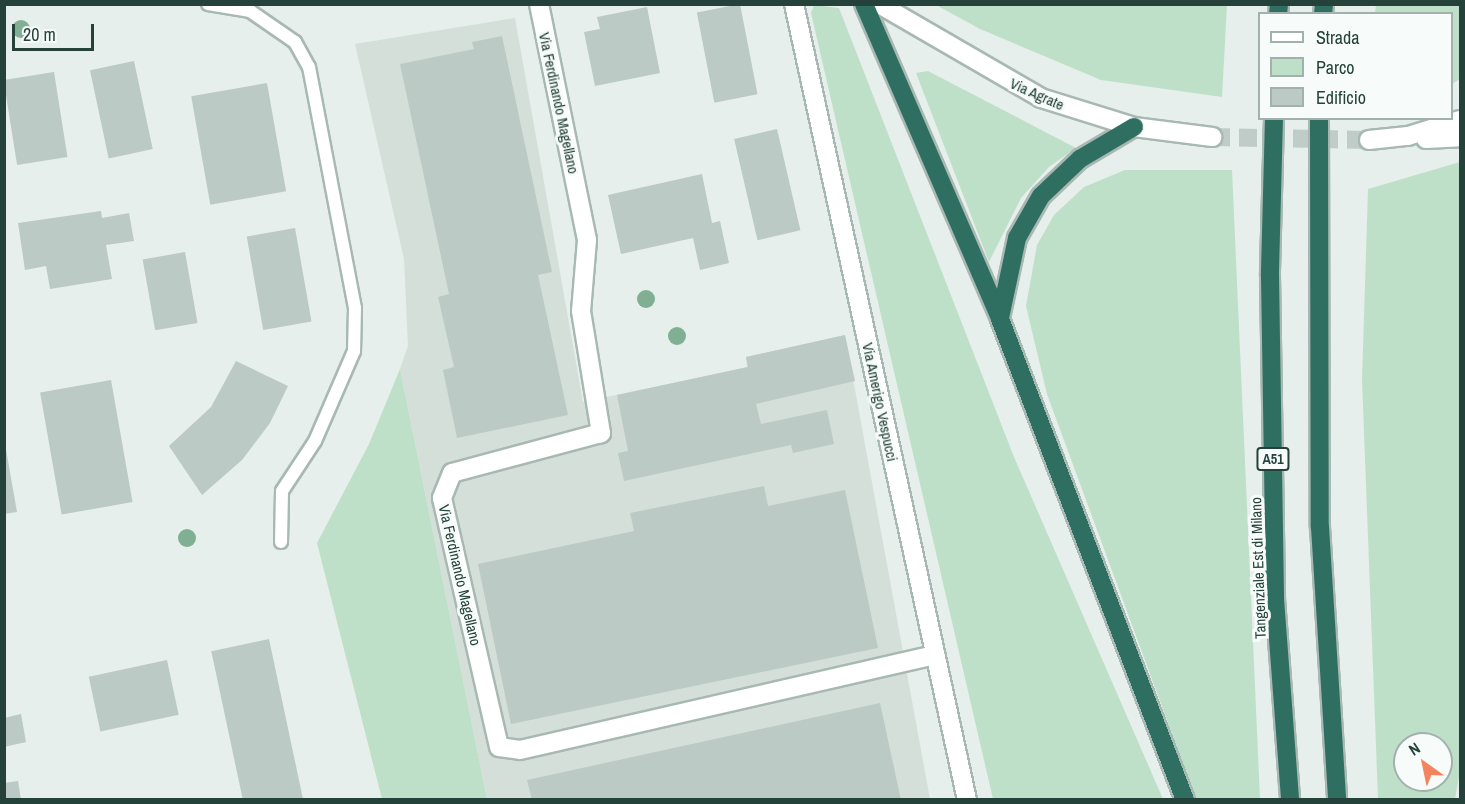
<!DOCTYPE html>
<style>
body{margin:0}
#map{position:relative;width:1465px;height:804px;overflow:hidden;background:#e6efeb;font-family:"Archivo Narrow",sans-serif}
div>[style]{position:absolute}
.built>*{inset:0;background:#d4dfda}
.green>*{inset:0;background:#bfe0c8}
.building>*{inset:0;background:#bbcac4;transform-origin:0 0}
.secondary-tunnel>*{height:18px;margin-top:-9px;transform-origin:0;background:repeating-linear-gradient(90deg,#bfccc8 0 18px,transparent 0 27px)}
.roads{filter:drop-shadow(2px 0 #a8b8b2) drop-shadow(-2px 0 #a8b8b2) drop-shadow(0 2px #a8b8b2) drop-shadow(0 -2px #a8b8b2)}
.lane>*{height:12px;margin:-6px;padding:0 6px;transform-origin:6px;border-radius:6px;background:#fff}
.street>*{height:18px;margin:-9px;padding:0 9px;transform-origin:9px;border-radius:9px;background:#fff}
.secondary>*{height:18px;margin:-9px;padding:0 9px;transform-origin:9px;border-radius:9px;background:#fff}
.highway>*{height:18px;margin:-9px;padding:0 9px;transform-origin:9px;border-radius:9px;background:#2f6f62}
.trees>*{width:18px;height:18px;margin:-9px;border-radius:50%;background:#80af93}
span{translate:-50% -50%;white-space:nowrap;text-align:center;line-height:1.15;-webkit-text-stroke:6px #f7fbf9;paint-order:stroke}
.shield-label span{padding:2px 4px;background:#f7fbf9;border:2px solid;border-radius:4px;-webkit-text-stroke-width:0}
.shield-label{font-size:14px;color:#24423a;font-weight:700}
.street-label{font-size:15px;color:#24423a}
.frame{position:absolute;inset:0;border:6px solid #24423a;pointer-events:none}
.legend{position:absolute;left:1258px;top:12px;width:195px;height:108px;box-sizing:border-box;background:#f7fbf9;border:2px solid #a3b1ad;margin:0;padding:8px 10px;list-style:none;font-size:18px;color:#24423a}
.legend li{display:flex;align-items:center;gap:12px;height:30px}
.legend b{width:30px;border:2px solid #a3b1ad}
.north{position:absolute;left:1393px;top:732px;width:60px;height:60px;box-sizing:border-box;background:#f7fbf9;border:2px solid #a3b1ad;border-radius:50%;rotate:327deg;font-size:16px;font-weight:700;line-height:24px;text-align:center;color:#24423a}
.north::after{content:'';display:block;margin:auto;width:21px;height:27px;background:#f4845f;clip-path:polygon(50% 0,100% 100%,50% 72%,0 100%)}
.scale{position:absolute;left:12px;top:24px;width:82px;height:27px;box-sizing:border-box;border:3px solid #24423a;border-top:0;padding-left:8px;font-size:18px;line-height:21px;white-space:nowrap;color:#24423a;-webkit-text-stroke:4px #f7fbf9;paint-order:stroke}
</style>
<div id="map">
<div class="built">
<i style="clip-path:polygon(515px 18px,583px 402px,747px 367px,746px 357px,845px 335px,930px 799px,487px 799px,400px 369px,408px 346px,404px 259px,355px 44px)"></i>
</div>
<div class="green">
<i style="clip-path:polygon(814px 5px,839px 8px,1014px 457px,1163px 799px,993px 799px,811px 13px)"></i>
<i style="clip-path:polygon(936px 5px,1227px 5px,1222px 97px,1101px 80px,980px 29px)"></i>
<i style="clip-path:polygon(1376px 5px,1460px 5px,1460px 79px,1452px 84px,1452px 14px,1375px 13px)"></i>
<i style="clip-path:polygon(928px 71px,1076px 148px,1049px 167px,1021px 198px,989px 262px,916px 73px)"></i>
<i style="clip-path:polygon(evenodd,1460px 162px,1460px 771px,1455px 799px,1378px 799px,1362px 380px,1368px 189px,1460px 162px,1405px 744px,1441px 744px,1441px 780px,1405px 780px,1405px 744px)"></i>
<i style="clip-path:polygon(1125px 170px,1232px 170px,1260px 799px,1196px 799px,1047px 394px,1026px 306px,1037px 245px,1054px 215px,1084px 187px)"></i>
<i style="clip-path:polygon(400px 369px,487px 799px,382px 799px,317px 543px,369px 444px)"></i>
</div>
<div class="building">
<i style="left:740px;top:4px;width:92px;height:44px;rotate:79deg"></i>
<i style="clip-path:polygon(647px 7px,660px 73px,595px 86px,584px 32px,600px 29px,597px 17px)"></i>
<i style="clip-path:polygon(502px 36px,552px 272px,538px 275px,568px 415px,457px 438px,443px 370px,454px 367px,438px 297px,449px 294px,400px 64px,474px 49px,472px 42px)"></i>
<i style="left:134px;top:61px;width:90px;height:45px;rotate:78deg"></i>
<i style="left:54px;top:72px;width:86px;height:51px;rotate:81deg"></i>
<i style="left:267px;top:83px;width:110px;height:77px;rotate:80deg"></i>
<i style="left:777px;top:129px;width:104px;height:44px;rotate:77deg"></i>
<i style="clip-path:polygon(702px 174px,712px 223px,720px 221px,729px 263px,700px 270px,693px 238px,621px 254px,608px 195px)"></i>
<i style="clip-path:polygon(101px 211px,102px 218px,129px 213px,134px 241px,106px 245px,112px 279px,50px 289px,46px 266px,25px 270px,18px 223px)"></i>
<i style="left:295px;top:228px;width:95px;height:49px;rotate:80deg"></i>
<i style="left:185px;top:252px;width:72px;height:43px;rotate:80deg"></i>
<i style="clip-path:polygon(845px 335px,855px 381px,756px 404px,761px 424px,827px 410px,834px 444px,793px 453px,791px 445px,624px 481px,618px 453px,628px 451px,617px 395px,748px 367px,746px 357px)"></i>
<i style="clip-path:polygon(236px 361px,288px 386px,270px 423px,242px 460px,202px 495px,169px 446px,211px 407px)"></i>
<i style="left:111px;top:380px;width:124px;height:72px;rotate:80deg"></i>
<i style="clip-path:polygon(4px 438px,17px 512px,4px 514px)"></i>
<i style="clip-path:polygon(764px 486px,768px 506px,845px 490px,878px 648px,511px 724px,478px 564px,634px 531px,630px 513px)"></i>
<i style="left:269px;top:639px;width:165px;height:59px;rotate:78deg"></i>
<i style="left:167px;top:660px;width:56px;height:80px;rotate:78deg"></i>
<i style="clip-path:polygon(880px 703px,901px 800px,532px 800px,527px 780px)"></i>
<i style="clip-path:polygon(21px 714px,26px 742px,4px 747px,4px 718px)"></i>
<i style="clip-path:polygon(18px 781px,21px 800px,4px 800px,4px 783px)"></i>
</div>
<div class="secondary-tunnel">
<i style="left:1212px;top:137px;width:157px;rotate:1.1deg"></i>
</div>
<div class="roads">
<div class="lane">
<i style="left:208px;top:4px;width:43px;rotate:9.5deg"></i>
<i style="left:250px;top:11px;width:55px;rotate:34.6deg"></i>
<i style="left:295px;top:42px;width:29px;rotate:61deg"></i>
<i style="left:309px;top:67px;width:245px;rotate:79.2deg"></i>
<i style="left:355px;top:308px;width:43px;rotate:91.3deg"></i>
<i style="left:354px;top:351px;width:98px;rotate:113.4deg"></i>
<i style="left:315px;top:441px;width:60px;rotate:123.4deg"></i>
<i style="left:282px;top:491px;width:51px;rotate:91.1deg"></i>
</div>
<div class="street">
<i style="left:539px;top:4px;width:241px;rotate:78.5deg"></i>
<i style="left:587px;top:240px;width:71px;rotate:94.8deg"></i>
<i style="left:581px;top:311px;width:124px;rotate:80.7deg"></i>
<i style="left:601px;top:433px;width:154px;rotate:165deg"></i>
<i style="left:452px;top:473px;width:27px;rotate:112deg"></i>
<i style="left:442px;top:498px;width:255px;rotate:77.1deg"></i>
<i style="left:499px;top:747px;width:21px;rotate:8deg"></i>
<i style="left:520px;top:750px;width:426px;rotate:-12.9deg"></i>
<i style="left:794px;top:4px;width:815px;rotate:77.74deg"></i>
</div>
<div class="secondary">
<i style="left:879px;top:4px;width:187px;rotate:30.1deg"></i>
<i style="left:1041px;top:98px;width:97px;rotate:17.3deg"></i>
<i style="left:1134px;top:127px;width:79px;rotate:7.3deg"></i>
<i style="left:1426px;top:139px;width:34px;rotate:-3deg"></i>
<i style="left:1369px;top:140px;width:39px;rotate:-6deg"></i>
<i style="left:1408px;top:136px;width:54px;rotate:-17.1deg"></i>
</div>
<div class="highway">
<i style="left:864px;top:4px;width:343px;rotate:66.6deg"></i>
<i style="left:1000px;top:319px;width:515px;rotate:68.96deg"></i>
<i style="left:1278px;top:14px;width:10px;rotate:-84deg"></i>
<i style="left:1323px;top:14px;width:10px;rotate:-84deg"></i>
<i style="left:1274px;top:118px;width:158px;rotate:91.5deg"></i>
<i style="left:1270px;top:276px;width:323px;rotate:89.1deg"></i>
<i style="left:1275px;top:599px;width:202px;rotate:85.7deg"></i>
<i style="left:1319px;top:118px;width:409px;rotate:89.9deg"></i>
<i style="left:1320px;top:527px;width:274px;rotate:86.4deg"></i>
<i style="left:1000px;top:318px;width:82px;rotate:-78deg"></i>
<i style="left:1017px;top:238px;width:48px;rotate:-60.3deg"></i>
<i style="left:1041px;top:196px;width:54px;rotate:-43.5deg"></i>
<i style="left:1080px;top:159px;width:63px;rotate:-30.7deg"></i>
</div>
</div>
<div class="trees">
<i style="left:21px;top:29px"></i>
<i style="left:646px;top:299px"></i>
<i style="left:677px;top:336px"></i>
<i style="left:187px;top:538px"></i>
</div>
<div class="shield-label">
<span style="left:1273px;top:459px">A51</span>
</div>
<div class="street-label">
<span style="left:1037px;top:94px;rotate:24deg">Via Agrate</span>
<span style="left:559px;top:103px;rotate:78deg">Via Ferdinando Magellano</span>
<span style="left:880px;top:402px;rotate:78deg">Via Amerigo Vespucci</span>
<span style="left:1258px;top:568px;rotate:-92deg">Tangenziale Est di Milano</span>
<span style="left:460px;top:575px;rotate:77deg">Via Ferdinando Magellano</span>
</div>
<div class="frame"></div>
<ul class="legend">
<li><b style="height:8px;background:#fff"></b>Strada</li>
<li><b style="height:16px;background:#bfe0c8"></b>Parco</li>
<li><b style="height:16px;background:#bbcac4"></b>Edificio</li>
</ul>
<div class="north">N</div>
<div class="scale">20 m</div>
</div>
